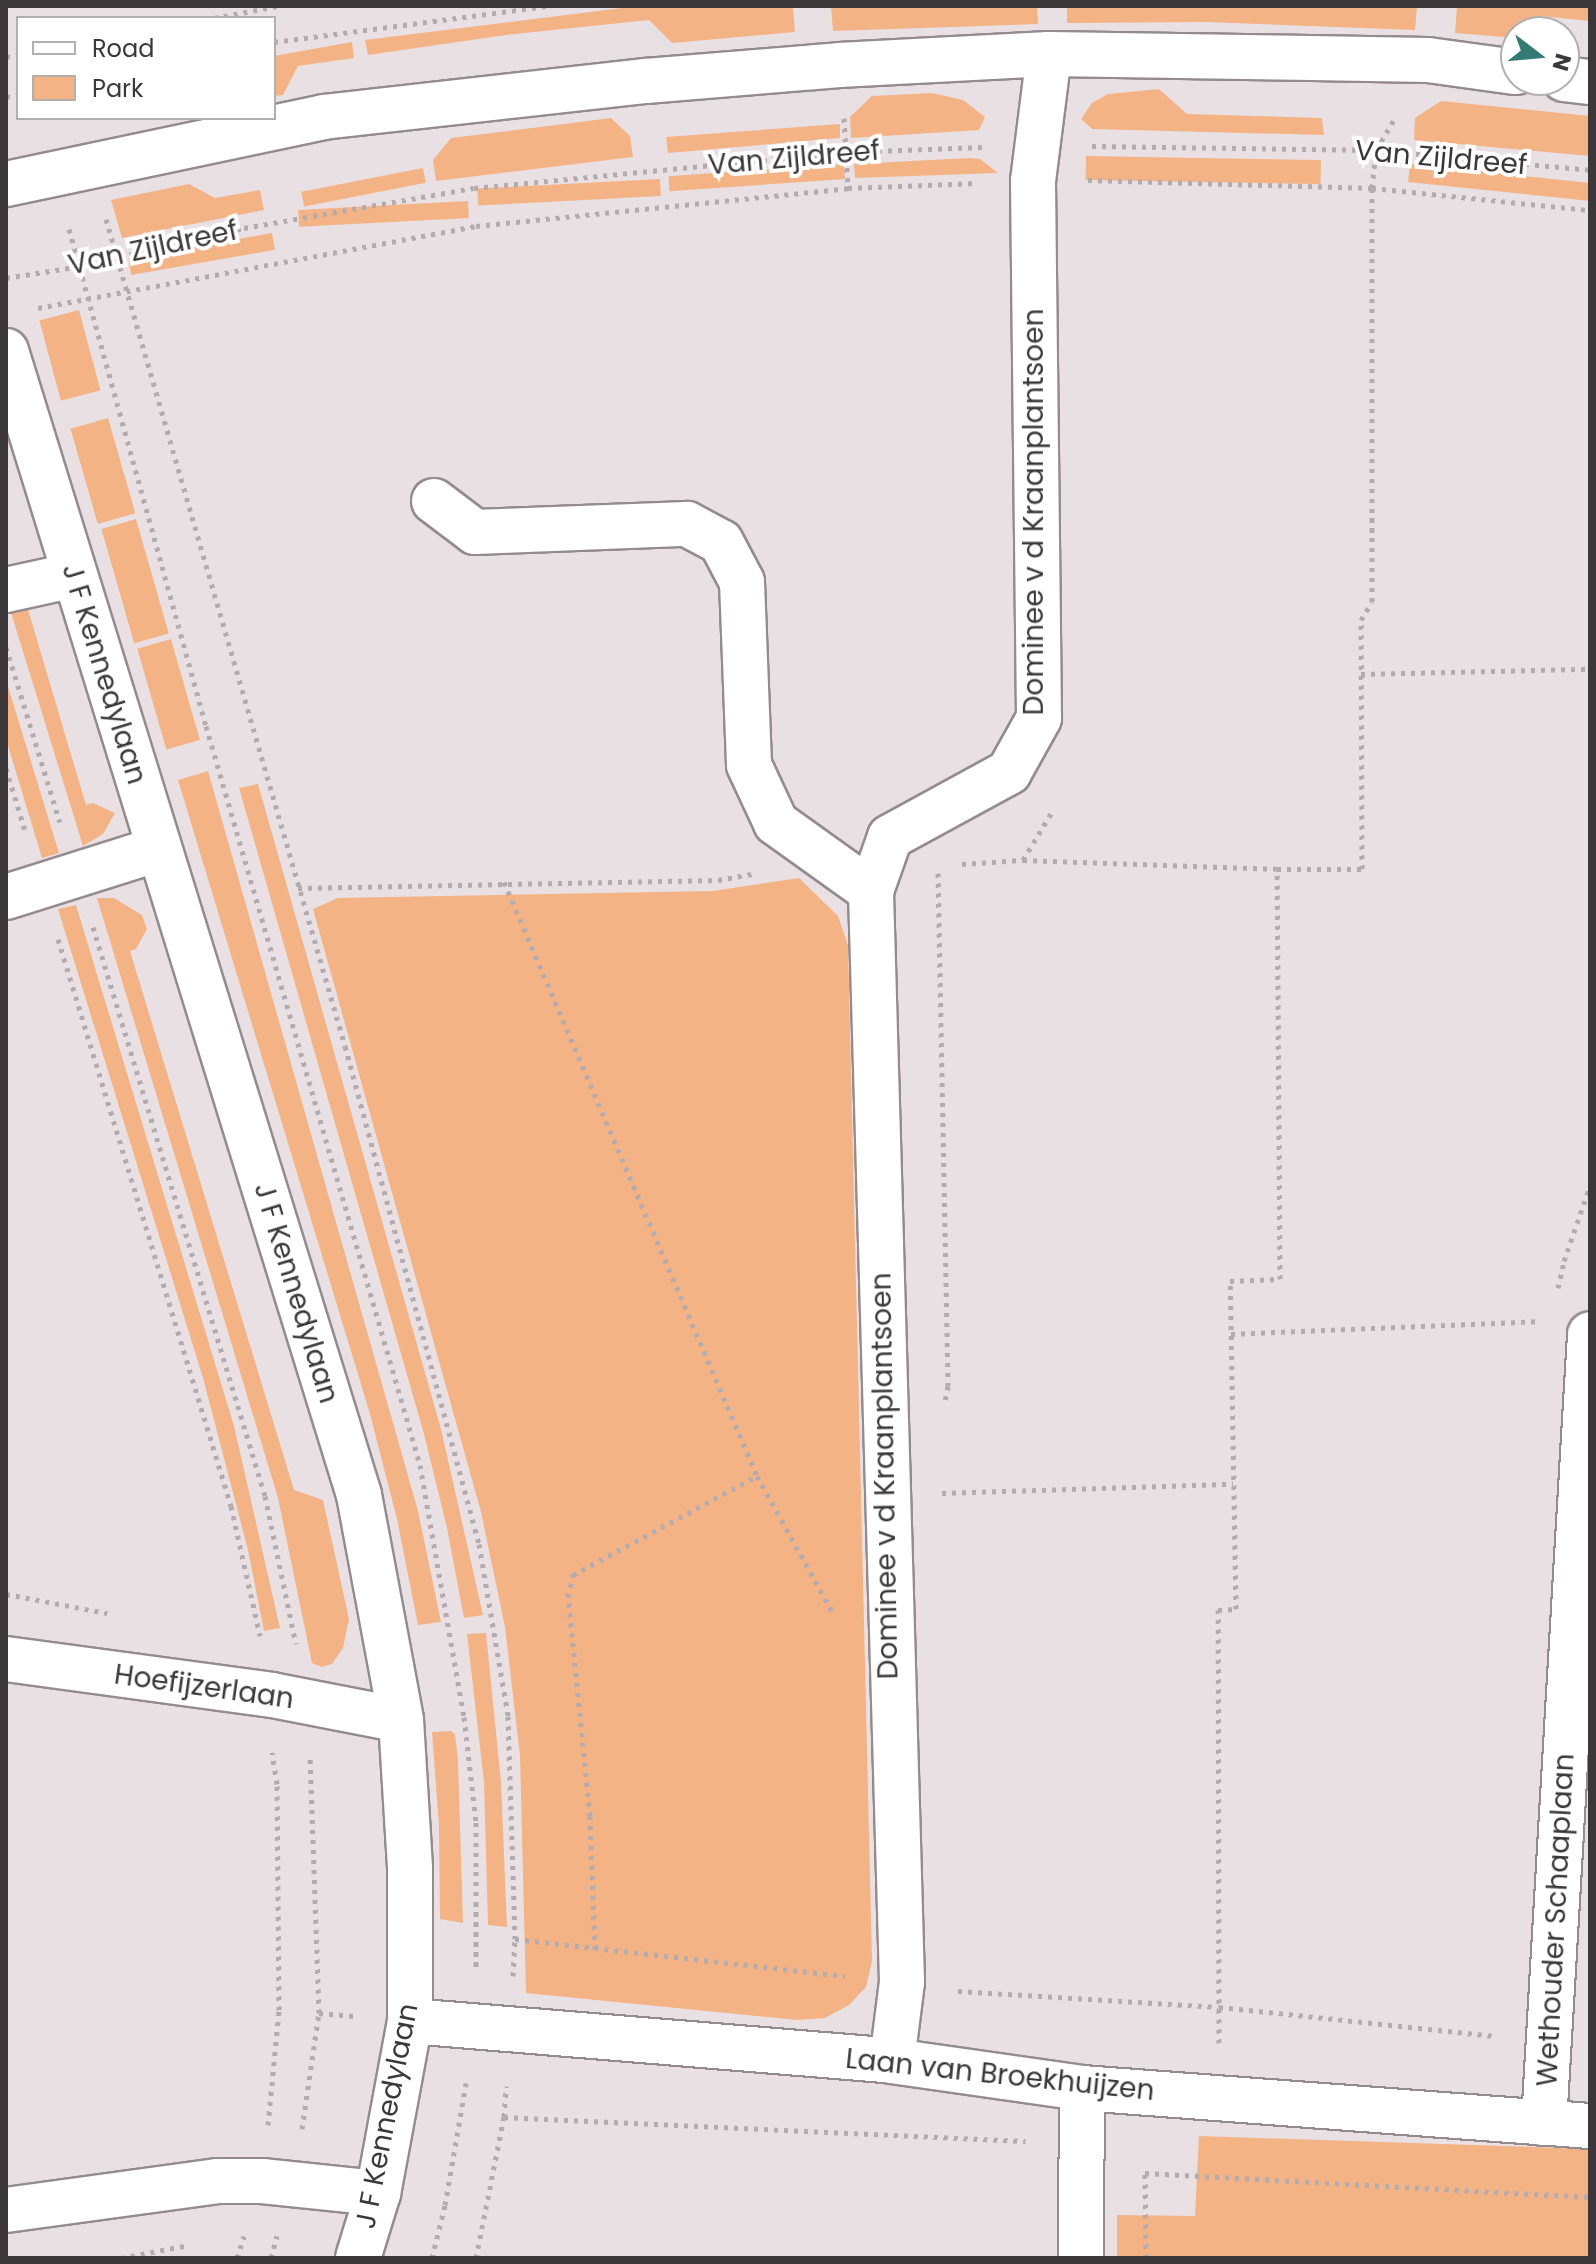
<!DOCTYPE html>
<style>
body{margin:0}
#map{position:relative;width:1596px;height:2264px;overflow:hidden;background:#e9e0e4;font-family:Poppins,sans-serif}
div>[style]{position:absolute}
.green>*{inset:0;background:#f4b384;transform-origin:0 0}
.path>*{height:5px;margin-top:-2.5px;transform-origin:0;background:repeating-linear-gradient(90deg,#b3abae 0 4px,transparent 0 10px)}
.roads{filter:drop-shadow(2px 0 #948b8f) drop-shadow(-2px 0 #948b8f) drop-shadow(0 2px #948b8f) drop-shadow(0 -2px #948b8f)}
.minor>*{height:44px;margin:-22px;padding:0 22px;transform-origin:22px;border-radius:22px;background:#fff}
span{translate:-50% -50%;white-space:nowrap;text-align:center;line-height:1.15;-webkit-text-stroke:8px #fff;paint-order:stroke}
.street-label{font-size:28px;color:#3c383a}
.frame{position:absolute;inset:0;border:8px solid #3c383a;pointer-events:none}
.legend{position:absolute;left:16px;top:16px;width:260px;height:104px;box-sizing:border-box;background:#fff;border:2px solid #b1afb0;margin:0;padding:10px 14px;list-style:none;font-size:24px;color:#3c383a}
.legend li{display:flex;align-items:center;gap:16px;height:40px}
.legend b{width:40px;border:2px solid #b1afb0}
.north{position:absolute;left:1500px;top:16px;width:80px;height:80px;box-sizing:border-box;background:#fff;border:2px solid #b1afb0;border-radius:50%;rotate:106deg;font-size:22px;font-weight:700;line-height:32px;text-align:center;color:#3c383a}
.north::after{content:'';display:block;margin:auto;width:28px;height:36px;background:#337b74;clip-path:polygon(50% 0,100% 100%,50% 72%,0 100%)}
</style>
<div id="map">
<div class="green">
<i style="clip-path:polygon(638px 6px,793px 6px,795px 32px,672px 43px,649px 20px,506px 35px,368px 55px,365px 40px)"></i>
<i style="clip-path:polygon(831px 6px,1037px 6px,1038px 24px,833px 31px)"></i>
<i style="clip-path:polygon(1067px 6px,1417px 6px,1415px 30px,1206px 22px,1067px 23px)"></i>
<i style="clip-path:polygon(1457px 6px,1590px 6px,1590px 21px,1540px 16px,1522px 32px,1516px 32px,1516px 38px,1455px 33px)"></i>
<i style="clip-path:polygon(352px 42px,354px 58px,298px 66px,283px 95px,274px 96px,274px 56px)"></i>
<i style="clip-path:polygon(1159px 89px,1187px 114px,1322px 118px,1324px 135px,1092px 129px,1081px 119px,1092px 103px,1108px 94px)"></i>
<i style="clip-path:polygon(932px 93px,963px 100px,985px 117px,979px 130px,851px 138px,850px 117px,872px 96px)"></i>
<i style="clip-path:polygon(1441px 101px,1590px 116px,1590px 156px,1414px 140px,1415px 118px)"></i>
<i style="clip-path:polygon(611px 118px,630px 136px,633px 157px,436px 181px,433px 160px,451px 138px)"></i>
<i style="clip-path:polygon(840px 124px,840px 138px,668px 153px,666px 137px)"></i>
<i style="left:1086px;top:156px;width:235px;height:24px;rotate:1deg"></i>
<i style="clip-path:polygon(970px 158px,980px 159px,998px 173px,855px 178px,854px 164px)"></i>
<i style="left:844px;top:164px;width:15px;height:176px;rotate:86deg"></i>
<i style="left:1410px;top:164px;width:181px;height:18px;rotate:6deg"></i>
<i style="left:423px;top:168px;width:15px;height:124px;rotate:79deg"></i>
<i style="left:660px;top:179px;width:17px;height:183px;rotate:87deg"></i>
<i style="clip-path:polygon(189px 184px,215px 198px,260px 190px,264px 210px,122px 238px,111px 200px)"></i>
<i style="left:468px;top:201px;width:17px;height:170px;rotate:87deg"></i>
<i style="left:272px;top:233px;width:17px;height:146px;rotate:80deg"></i>
<i style="left:79px;top:310px;width:83px;height:41px;rotate:75deg"></i>
<i style="left:108px;top:418px;width:99px;height:39px;rotate:74deg"></i>
<i style="left:136px;top:519px;width:119px;height:36px;rotate:74deg"></i>
<i style="clip-path:polygon(9px 606px,27px 606px,86px 805px,93px 803px,115px 813px,103px 834px,83px 846px)"></i>
<i style="left:171px;top:639px;width:105px;height:35px;rotate:74deg"></i>
<i style="clip-path:polygon(6px 680px,59px 853px,42px 858px,6px 739px)"></i>
<i style="clip-path:polygon(208px 771px,418px 1511px,441px 1622px,418px 1625px,397px 1519px,370px 1414px,178px 780px)"></i>
<i style="clip-path:polygon(258px 784px,441px 1429px,483px 1615px,464px 1618px,447px 1528px,424px 1434px,239px 788px)"></i>
<i style="clip-path:polygon(799px 878px,838px 916px,848px 945px,872px 1961px,866px 1987px,849px 2005px,825px 2018px,798px 2020px,526px 1993px,520px 1756px,505px 1627px,481px 1512px,313px 909px,338px 898px,713px 891px)"></i>
<i style="clip-path:polygon(97px 898px,114px 898px,142px 915px,147px 929px,136px 949px,130px 951px,294px 1490px,323px 1500px,349px 1619px,343px 1648px,332px 1664px,322px 1667px,312px 1663px,278px 1498px)"></i>
<i style="clip-path:polygon(76px 905px,234px 1426px,280px 1628px,264px 1631px,248px 1550px,203px 1378px,58px 909px)"></i>
<i style="clip-path:polygon(486px 1633px,501px 1782px,507px 1927px,488px 1925px,484px 1782px,467px 1634px)"></i>
<i style="clip-path:polygon(451px 1731px,455px 1734px,458px 1760px,463px 1923px,440px 1919px,439px 1826px,432px 1732px)"></i>
<i style="clip-path:polygon(1199px 2136px,1590px 2149px,1590px 2258px,1117px 2258px,1117px 2215px,1195px 2216px)"></i>
</div>
<div class="path">
<i style="left:214px;top:18px;width:65px;rotate:-10.6deg"></i>
<i style="left:274px;top:42px;width:275px;rotate:-7.5deg"></i>
<i style="left:6px;top:57px;width:12px;rotate:-9deg"></i>
<i style="left:6px;top:97px;width:12px;rotate:-9deg"></i>
<i style="left:844px;top:118px;width:70px;rotate:86.7deg"></i>
<i style="left:1092px;top:146px;width:284px;rotate:0.8deg"></i>
<i style="left:1376px;top:150px;width:215px;rotate:5.3deg"></i>
<i style="left:1088px;top:180px;width:284px;rotate:1.6deg"></i>
<i style="left:1372px;top:188px;width:219px;rotate:5.8deg"></i>
<i style="left:106px;top:219px;width:861px;rotate:73.88deg"></i>
<i style="left:345px;top:1046px;width:516px;rotate:74.94deg"></i>
<i style="left:479px;top:1544px;width:174px;rotate:80.4deg"></i>
<i style="left:508px;top:1716px;width:223px;rotate:88.2deg"></i>
<i style="left:515px;top:1939px;width:332px;rotate:6.4deg"></i>
<i style="left:69px;top:229px;width:516px;rotate:74.59deg"></i>
<i style="left:206px;top:726px;width:769px;rotate:73.85deg"></i>
<i style="left:420px;top:1465px;width:256px;rotate:80.1deg"></i>
<i style="left:464px;top:1717px;width:106px;rotate:83.5deg"></i>
<i style="left:476px;top:1822px;width:147px;rotate:90deg"></i>
<i style="left:6px;top:278px;width:76px;rotate:-9.1deg"></i>
<i style="left:81px;top:266px;width:167px;rotate:-13.1deg"></i>
<i style="left:244px;top:228px;width:233px;rotate:-9.9deg"></i>
<i style="left:474px;top:188px;width:376px;rotate:-5.5deg"></i>
<i style="left:848px;top:152px;width:134px;rotate:-2.1deg"></i>
<i style="left:38px;top:308px;width:446px;rotate:-10.6deg"></i>
<i style="left:476px;top:226px;width:374px;rotate:-5.8deg"></i>
<i style="left:848px;top:188px;width:130px;rotate:-2.2deg"></i>
<i style="left:6px;top:647px;width:183px;rotate:72.9deg"></i>
<i style="left:1361px;top:674px;width:229px;rotate:-1.3deg"></i>
<i style="left:6px;top:768px;width:69px;rotate:73.1deg"></i>
<i style="left:1023px;top:860px;width:56px;rotate:-58.9deg"></i>
<i style="left:962px;top:864px;width:61px;rotate:-3.8deg"></i>
<i style="left:1023px;top:860px;width:254px;rotate:2deg"></i>
<i style="left:938px;top:873px;width:513px;rotate:88.88deg"></i>
<i style="left:948px;top:1386px;width:20px;rotate:101deg"></i>
<i style="left:504px;top:882px;width:646px;rotate:66.93deg"></i>
<i style="left:757px;top:1476px;width:159px;rotate:61deg"></i>
<i style="left:298px;top:888px;width:420px;rotate:-1.1deg"></i>
<i style="left:718px;top:880px;width:36px;rotate:-10deg"></i>
<i style="left:93px;top:927px;width:594px;rotate:73.18deg"></i>
<i style="left:265px;top:1496px;width:151px;rotate:78.2deg"></i>
<i style="left:58px;top:939px;width:593px;rotate:73.03deg"></i>
<i style="left:231px;top:1506px;width:133px;rotate:77.4deg"></i>
<i style="left:1558px;top:1288px;width:28px;rotate:-77deg"></i>
<i style="left:1564px;top:1261px;width:79px;rotate:-70.9deg"></i>
<i style="left:1231px;top:1334px;width:307px;rotate:-2.4deg"></i>
<i style="left:942px;top:1493px;width:291px;rotate:-1.8deg"></i>
<i style="left:6px;top:1594px;width:103px;rotate:10.7deg"></i>
<i style="left:595px;top:1949px;width:133px;rotate:-92.2deg"></i>
<i style="left:590px;top:1816px;width:220px;rotate:-95.7deg"></i>
<i style="left:568px;top:1597px;width:23px;rotate:-77deg"></i>
<i style="left:573px;top:1575px;width:209px;rotate:-28.3deg"></i>
<i style="left:513px;top:1976px;width:37px;rotate:-87deg"></i>
<i style="left:958px;top:1991px;width:261px;rotate:3.5deg"></i>
<i style="left:1219px;top:2007px;width:277px;rotate:6deg"></i>
<i style="left:319px;top:2013px;width:35px;rotate:5deg"></i>
<i style="left:1219px;top:2043px;width:433px;rotate:-90.1deg"></i>
<i style="left:1218px;top:1610px;width:18px;rotate:-3deg"></i>
<i style="left:1236px;top:1609px;width:328px;rotate:-91deg"></i>
<i style="left:1230px;top:1281px;width:50px;rotate:-2.3deg"></i>
<i style="left:1280px;top:1279px;width:410px;rotate:-90.4deg"></i>
<i style="left:1277px;top:869px;width:85px"></i>
<i style="left:1362px;top:869px;width:249px;rotate:-90.2deg"></i>
<i style="left:1361px;top:620px;width:21px;rotate:-59deg"></i>
<i style="left:1372px;top:602px;width:414px;rotate:-90deg"></i>
<i style="left:1372px;top:188px;width:38px;rotate:-84deg"></i>
<i style="left:1376px;top:150px;width:39px;rotate:-59deg"></i>
<i style="left:504px;top:2117px;width:522px;rotate:2.64deg"></i>
<i style="left:268px;top:2125px;width:116px;rotate:-84.5deg"></i>
<i style="left:279px;top:2010px;width:226px;rotate:-90.5deg"></i>
<i style="left:277px;top:1784px;width:32px;rotate:-99deg"></i>
<i style="left:302px;top:2129px;width:117px;rotate:-81.7deg"></i>
<i style="left:319px;top:2013px;width:256px;rotate:-92deg"></i>
<i style="left:121px;top:2258px;width:69px;rotate:-10.8deg"></i>
<i style="left:237px;top:2258px;width:23px;rotate:-72deg"></i>
<i style="left:271px;top:2258px;width:23px;rotate:-75deg"></i>
<i style="left:432px;top:2258px;width:55px;rotate:-76.2deg"></i>
<i style="left:445px;top:2205px;width:124px;rotate:-80.2deg"></i>
<i style="left:476px;top:2258px;width:144px;rotate:-78.8deg"></i>
<i style="left:504px;top:2117px;width:31px;rotate:-86deg"></i>
<i style="left:1146px;top:2258px;width:85px;rotate:-90.7deg"></i>
<i style="left:1145px;top:2173px;width:446px;rotate:3.1deg"></i>
</div>
<div class="roads">
<div class="minor">
<i style="left:1564px;top:79px;width:26px;rotate:7deg"></i>
<i style="left:6px;top:184px;width:324px;rotate:-11.9deg"></i>
<i style="left:323px;top:117px;width:325px;rotate:-6.4deg"></i>
<i style="left:646px;top:81px;width:194px;rotate:-4.7deg"></i>
<i style="left:839px;top:65px;width:210px;rotate:-3deg"></i>
<i style="left:1049px;top:54px;width:379px;rotate:0.9deg"></i>
<i style="left:1428px;top:60px;width:89px;rotate:7.8deg"></i>
<i style="left:6px;top:351px;width:1197px;rotate:72.85deg"></i>
<i style="left:359px;top:1495px;width:229px;rotate:79.4deg"></i>
<i style="left:401px;top:1720px;width:149px;rotate:86.5deg"></i>
<i style="left:410px;top:1869px;width:152px;rotate:90deg"></i>
<i style="left:410px;top:2021px;width:175px;rotate:100.5deg"></i>
<i style="left:378px;top:2193px;width:68px;rotate:107.1deg"></i>
<i style="left:434px;top:501px;width:51px;rotate:37.1deg"></i>
<i style="left:475px;top:532px;width:212px;rotate:-2.2deg"></i>
<i style="left:687px;top:524px;width:38px;rotate:28deg"></i>
<i style="left:721px;top:542px;width:45px;rotate:62.3deg"></i>
<i style="left:742px;top:582px;width:183px;rotate:87.8deg"></i>
<i style="left:749px;top:765px;width:64px;rotate:65deg"></i>
<i style="left:776px;top:823px;width:117px;rotate:35.6deg"></i>
<i style="left:6px;top:590px;width:70px;rotate:-12.4deg"></i>
<i style="left:6px;top:897px;width:159px;rotate:-17.5deg"></i>
<i style="left:6px;top:1659px;width:268px;rotate:7.7deg"></i>
<i style="left:272px;top:1695px;width:131px;rotate:11deg"></i>
<i style="left:410px;top:2021px;width:484px;rotate:4.7deg"></i>
<i style="left:892px;top:2061px;width:192px;rotate:8.1deg"></i>
<i style="left:1082px;top:2088px;width:509px;rotate:4.28deg"></i>
<i style="left:892px;top:2061px;width:80px;rotate:-82.8deg"></i>
<i style="left:902px;top:1982px;width:1091px;rotate:-91.63deg"></i>
<i style="left:871px;top:891px;width:57px;rotate:-70.6deg"></i>
<i style="left:890px;top:837px;width:136px;rotate:-28.6deg"></i>
<i style="left:1009px;top:772px;width:62px;rotate:-60.9deg"></i>
<i style="left:1039px;top:718px;width:537px;rotate:-90.64deg"></i>
<i style="left:1033px;top:181px;width:128px;rotate:-82.8deg"></i>
<i style="left:1544px;top:2123px;width:790px;rotate:-86.66deg"></i>
<i style="left:6px;top:2210px;width:213px;rotate:-7.8deg"></i>
<i style="left:217px;top:2181px;width:45px"></i>
<i style="left:262px;top:2181px;width:117px;rotate:5.9deg"></i>
<i style="left:1081px;top:2258px;width:170px;rotate:-89.7deg"></i>
</div>
</div>
<div class="street-label">
<span style="left:794px;top:158px;rotate:-5deg">Van Zijldreef</span>
<span style="left:1441px;top:158px;rotate:5deg">Van Zijldreef</span>
<span style="left:153px;top:248px;rotate:-12deg">Van Zijldreef</span>
<span style="left:1034px;top:512px;rotate:-90deg">Dominee v d Kraanplantsoen</span>
<span style="left:104px;top:674px;rotate:73deg">J F Kennedylaan</span>
<span style="left:296px;top:1293px;rotate:73deg">J F Kennedylaan</span>
<span style="left:885px;top:1476px;rotate:-91deg">Dominee v d Kraanplantsoen</span>
<span style="left:204px;top:1687px;rotate:8deg">Hoefijzerlaan</span>
<span style="left:1556px;top:1920px;rotate:-87deg">Wethouder Schaaplaan</span>
<span style="left:1000px;top:2075px;rotate:6deg">Laan van Broekhuijzen</span>
<span style="left:387px;top:2116px;rotate:-79deg">J F Kennedylaan</span>
</div>
<div class="frame"></div>
<ul class="legend">
<li><b style="height:10px;background:#fff"></b>Road</li>
<li><b style="height:22px;background:#f4b384"></b>Park</li>
</ul>
<div class="north">N</div>
</div>
